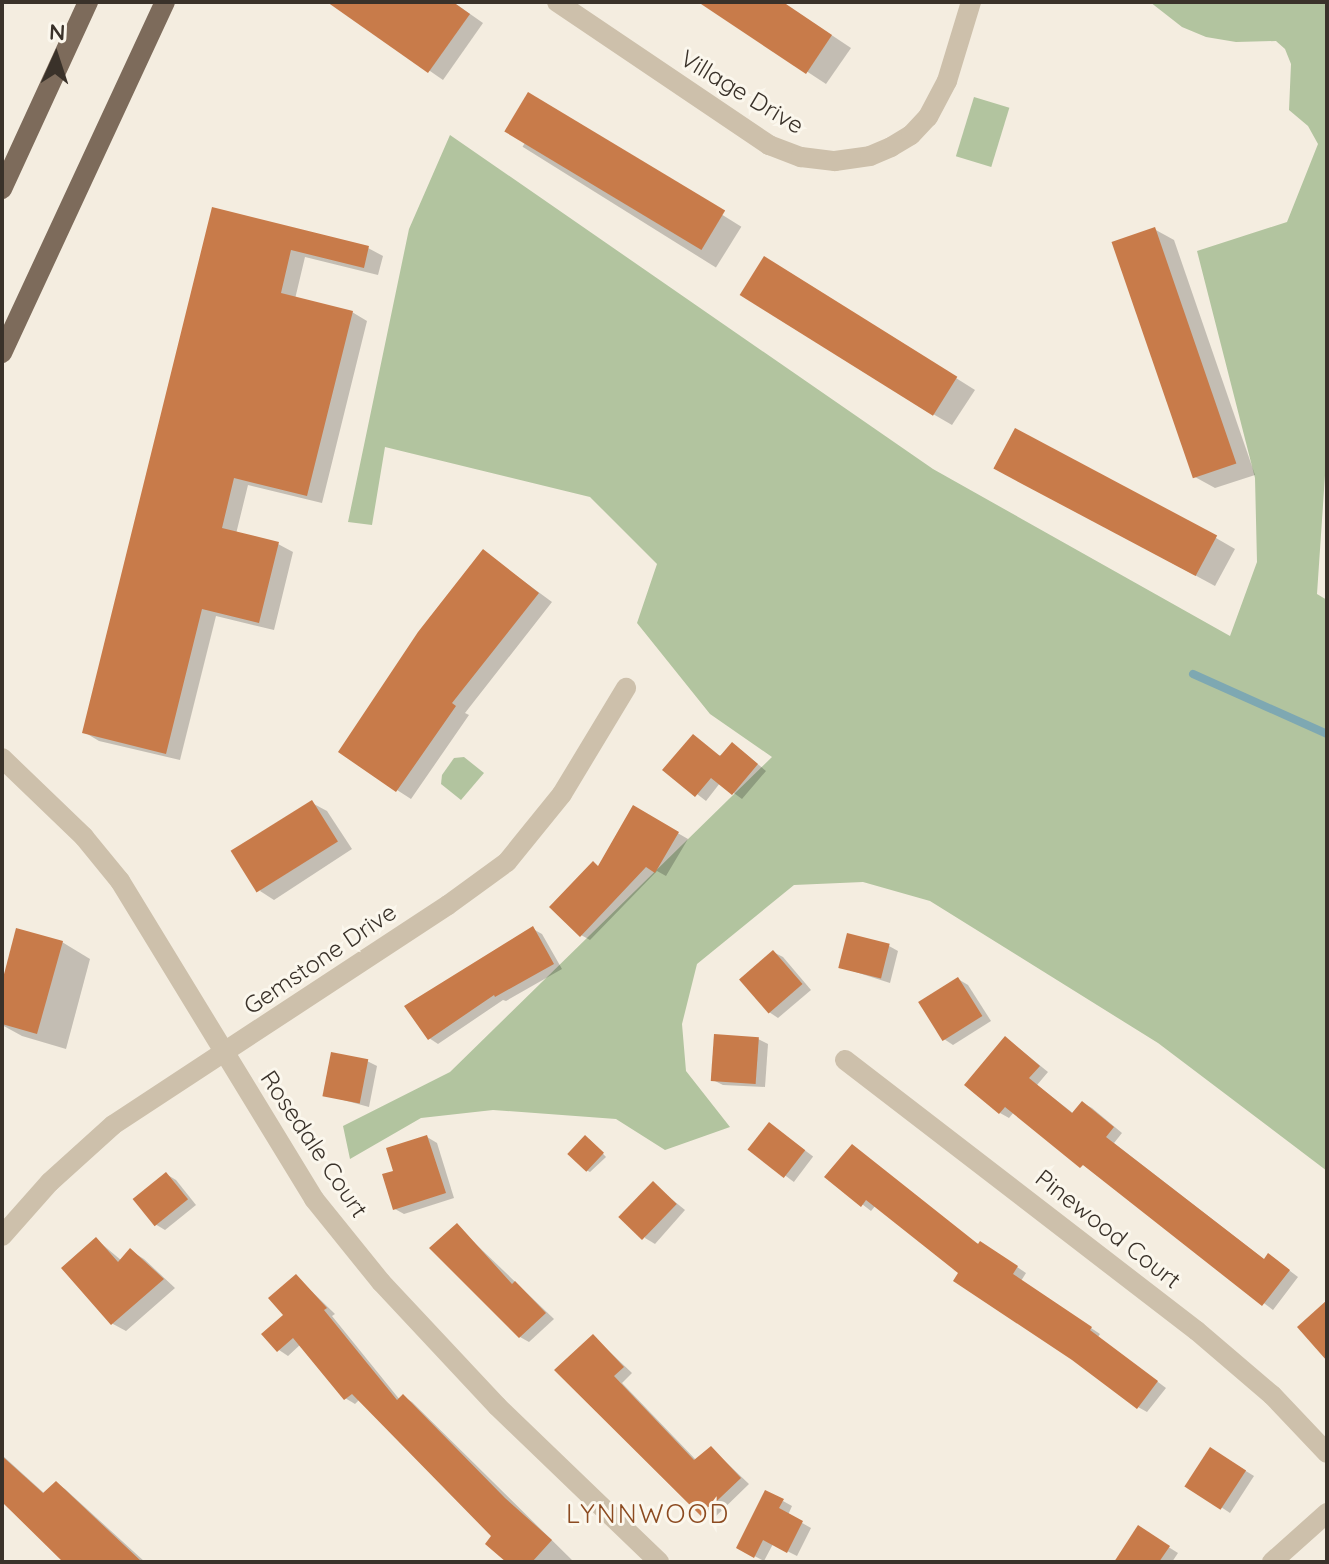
<!DOCTYPE html>
<style>
body{margin:0}
#map{position:relative;width:1329px;height:1564px;overflow:hidden;background:#f4ede0;font-family:Quicksand,sans-serif}
div>[style]{position:absolute}
.green>*{inset:0;background:#b2c49f;transform-origin:0 0}
.shadow>*{inset:0;background:#0003;transform-origin:0 0}
.stream>*{height:8px;margin:-4px;padding:0 4px;transform-origin:4px;border-radius:4px;background:#7ea8b2}
.building>*{inset:0;background:#c87b4a;transform-origin:0 0}
.minor>*{height:20px;margin:-10px;padding:0 10px;transform-origin:10px;border-radius:10px;background:#cdc0ab}
.tertiary>*{height:20px;margin:-10px;padding:0 10px;transform-origin:10px;border-radius:10px;background:#cdc0ab}
.primary>*{height:20px;margin:-10px;padding:0 10px;transform-origin:10px;border-radius:10px;background:#7d6b5b}
span{translate:-50% -50%;white-space:nowrap;text-align:center;line-height:1.15;-webkit-text-stroke:6px #fbf7ed;paint-order:stroke}
.street-label{font-size:24px;color:#3a322a}
.neighbourhood-label{font-size:26px;color:#8c4b21;letter-spacing:2px}
.frame{position:absolute;inset:0;border:4px solid #3a322a;pointer-events:none}
.north{position:absolute;left:16px;top:16px;width:80px;height:80px;-webkit-text-stroke:6px #fbf7ed;paint-order:stroke;rotate:3deg;font-size:22px;font-weight:700;line-height:32px;text-align:center;color:#3a322a}
.north::after{content:'';display:block;margin:auto;width:28px;height:36px;background:#3a322a;clip-path:polygon(50% 0,100% 100%,50% 72%,0 100%)}
</style>
<div id="map">
<div class="green">
<i style="clip-path:polygon(1150px 2px,1327px 2px,1327px 446px,1317px 594px,1327px 600px,1327px 1171px,1158px 1043px,930px 901px,863px 882px,794px 885px,697px 964px,682px 1024px,686px 1071px,730px 1127px,665px 1150px,616px 1119px,493px 1110px,421px 1118px,350px 1159px,343px 1126px,450px 1072px,772px 757px,710px 714px,637px 623px,657px 564px,590px 497px,385px 447px,372px 525px,348px 522px,409px 229px,450px 135px,933px 469px,1230px 636px,1257px 562px,1255px 478px,1197px 251px,1287px 222px,1318px 144px,1308px 126px,1289px 110px,1291px 64px,1285px 49px,1276px 41px,1236px 42px,1206px 37px,1182px 27px)"></i>
<i style="left:974px;top:97px;width:37px;height:62px;rotate:17deg"></i>
<i style="clip-path:polygon(464px 757px,484px 773px,461px 800px,441px 784px,442px 775px,454px 758px)"></i>
</div>
<div class="shadow">
<i style="clip-path:polygon(330px 2px,453px 2px,483px 23px,443px 80px)"></i>
<i style="clip-path:polygon(701px 2px,782px 2px,851px 48px,826px 84px)"></i>
<i style="left:548px;top:106px;width:228px;height:48px;rotate:32deg"></i>
<i style="clip-path:polygon(214px 209px,368px 248px,383px 256px,378px 275px,305px 257px,295px 299px,352px 312px,367px 321px,322px 503px,248px 485px,236px 534px,278px 544px,293px 552px,274px 630px,216px 616px,180px 760px,99px 741px,84px 732px)"></i>
<i style="clip-path:polygon(1154px 229px,1174px 240px,1255px 475px,1215px 488px,1195px 477px)"></i>
<i style="clip-path:polygon(784px 270px,975px 390px,952px 425px,933px 414px)"></i>
<i style="clip-path:polygon(1015px 478px,1216px 538px,1235px 549px,1215px 586px)"></i>
<i style="clip-path:polygon(484px 552px,552px 602px,465px 713px,469px 715px,411px 799px,397px 790px)"></i>
<i style="clip-path:polygon(741px 750px,766px 771px,742px 799px,720px 783px,706px 801px,665px 769px)"></i>
<i style="clip-path:polygon(312px 803px,327px 811px,352px 849px,274px 900px,260px 891px)"></i>
<i style="clip-path:polygon(634px 808px,688px 839px,666px 876px,657px 871px,590px 940px,581px 935px,599px 867px)"></i>
<i style="clip-path:polygon(533px 929px,542px 934px,562px 969px,506px 1001px,503px 1000px,438px 1044px,429px 1038px)"></i>
<i style="clip-path:polygon(62px 942px,90px 959px,66px 1049px,22px 1036px,2px 1025px,2px 989px)"></i>
<i style="clip-path:polygon(889px 946px,898px 951px,890px 983px,840px 967px)"></i>
<i style="clip-path:polygon(773px 952px,783px 957px,811px 990px,778px 1018px,769px 1012px)"></i>
<i style="clip-path:polygon(958px 979px,968px 985px,991px 1021px,953px 1045px,944px 1039px)"></i>
<i style="clip-path:polygon(1006px 1038px,1048px 1072px,1037px 1085px,1074px 1114px,1083px 1103px,1092px 1108px,1122px 1133px,1114px 1143px,1265px 1260px,1277px 1261px,1298px 1277px,1273px 1310px,1014px 1112px,1009px 1118px,1000px 1113px)"></i>
<i style="clip-path:polygon(758px 1039px,768px 1044px,765px 1087px,723px 1085px,713px 1080px)"></i>
<i style="clip-path:polygon(367px 1061px,377px 1066px,369px 1107px,325px 1095px)"></i>
<i style="left:770px;top:1124px;width:54px;height:32px;rotate:37deg"></i>
<i style="clip-path:polygon(427px 1137px,437px 1143px,454px 1198px,404px 1214px,395px 1209px,395px 1172px)"></i>
<i style="clip-path:polygon(589px 1139px,606px 1157px,590px 1172px,586px 1170px)"></i>
<i style="clip-path:polygon(166px 1174px,176px 1180px,196px 1205px,165px 1230px,155px 1224px)"></i>
<i style="clip-path:polygon(827px 1177px,990px 1249px,1026px 1273px,1021px 1281px,1100px 1334px,1098px 1337px,1166px 1388px,1147px 1412px,1138px 1407px,876px 1205px,871px 1211px)"></i>
<i style="clip-path:polygon(653px 1184px,685px 1210px,655px 1244px,645px 1238px)"></i>
<i style="clip-path:polygon(457px 1226px,554px 1319px,529px 1342px,520px 1337px)"></i>
<i style="clip-path:polygon(96px 1239px,122px 1261px,131px 1251px,144px 1259px,175px 1288px,126px 1331px,113px 1324px,63px 1268px)"></i>
<i style="clip-path:polygon(296px 1276px,335px 1314px,332px 1316px,400px 1400px,403px 1396px,412px 1402px,574px 1562px,509px 1562px,494px 1536px,360px 1399px,355px 1404px,345px 1398px,301px 1344px,288px 1356px,279px 1350px)"></i>
<i style="clip-path:polygon(593px 1336px,632px 1373px,622px 1383px,697px 1461px,711px 1448px,749px 1484px,712px 1520px,557px 1370px)"></i>
<i style="clip-path:polygon(2px 1455px,45px 1494px,56px 1483px,65px 1489px,145px 1562px,66px 1562px,2px 1502px)"></i>
<i style="clip-path:polygon(1220px 1455px,1254px 1476px,1230px 1513px,1221px 1507px)"></i>
<i style="clip-path:polygon(783px 1501px,792px 1506px,788px 1515px,811px 1528px,797px 1556px,773px 1544px,764px 1561px,739px 1548px)"></i>
<i style="clip-path:polygon(1138px 1528px,1178px 1553px,1172px 1562px,1117px 1562px)"></i>
</div>
<div class="stream">
<i style="left:1193px;top:674px;width:147px;rotate:24.1deg"></i>
</div>
<div class="building">
<i style="clip-path:polygon(327px 2px,453px 2px,470px 14px,428px 73px)"></i>
<i style="clip-path:polygon(698px 2px,783px 2px,832px 35px,806px 74px)"></i>
<i style="left:528px;top:92px;width:230px;height:46px;rotate:31deg"></i>
<i style="clip-path:polygon(212px 207px,369px 246px,364px 268px,291px 250px,281px 293px,353px 311px,307px 496px,234px 478px,222px 528px,279px 542px,259px 623px,202px 609px,166px 754px,82px 733px)"></i>
<i style="left:1155px;top:227px;width:250px;height:46px;rotate:71deg"></i>
<i style="left:764px;top:256px;width:228px;height:46px;rotate:32deg"></i>
<i style="left:1015px;top:428px;width:229px;height:46px;rotate:28deg"></i>
<i style="clip-path:polygon(483px 549px,539px 593px,452px 703px,456px 706px,396px 792px,338px 752px,418px 632px)"></i>
<i style="clip-path:polygon(693px 734px,720px 756px,732px 742px,758px 764px,732px 795px,711px 778px,695px 797px,662px 770px)"></i>
<i style="left:312px;top:800px;width:49px;height:96px;rotate:58deg"></i>
<i style="clip-path:polygon(633px 805px,679px 832px,655px 873px,646px 867px,580px 937px,549px 907px,593px 861px,598px 866px)"></i>
<i style="clip-path:polygon(533px 926px,554px 964px,495px 997px,494px 995px,428px 1040px,404px 1006px)"></i>
<i style="clip-path:polygon(16px 928px,63px 941px,37px 1034px,2px 1024px,2px 982px)"></i>
<i style="left:847px;top:933px;width:44px;height:36px;rotate:14deg"></i>
<i style="left:773px;top:950px;width:45px;height:45px;rotate:49deg"></i>
<i style="left:958px;top:977px;width:46px;height:47px;rotate:58deg"></i>
<i style="left:714px;top:1034px;width:45px;height:47px;rotate:4deg"></i>
<i style="clip-path:polygon(1005px 1036px,1040px 1066px,1029px 1078px,1072px 1113px,1082px 1101px,1114px 1127px,1106px 1137px,1264px 1259px,1268px 1253px,1290px 1270px,1262px 1306px,1083px 1165px,1080px 1168px,1005px 1107px,999px 1114px,964px 1085px)"></i>
<i style="left:331px;top:1052px;width:38px;height:45px;rotate:11deg"></i>
<i style="left:769px;top:1122px;width:46px;height:35px;rotate:38deg"></i>
<i style="clip-path:polygon(427px 1135px,446px 1193px,393px 1210px,382px 1174px,393px 1171px,386px 1148px)"></i>
<i style="left:585px;top:1135px;width:26px;height:26px;rotate:43deg"></i>
<i style="clip-path:polygon(852px 1144px,978px 1244px,980px 1241px,1018px 1266px,1013px 1274px,1092px 1327px,1090px 1330px,1158px 1381px,1137px 1409px,1072px 1360px,953px 1281px,958px 1273px,866px 1200px,861px 1207px,824px 1177px)"></i>
<i style="left:166px;top:1172px;width:35px;height:43px;rotate:51deg"></i>
<i style="left:653px;top:1181px;width:33px;height:50px;rotate:44deg"></i>
<i style="clip-path:polygon(457px 1223px,512px 1284px,515px 1281px,546px 1313px,519px 1338px,429px 1248px)"></i>
<i style="clip-path:polygon(96px 1237px,118px 1262px,130px 1248px,164px 1279px,111px 1325px,61px 1268px)"></i>
<i style="clip-path:polygon(296px 1274px,327px 1308px,324px 1310px,397px 1400px,403px 1394px,505px 1498px,552px 1540px,532px 1562px,506px 1562px,485px 1544px,491px 1536px,352px 1394px,344px 1400px,293px 1338px,277px 1352px,261px 1334px,283px 1315px,268px 1298px)"></i>
<i style="clip-path:polygon(1327px 1300px,1327px 1361px,1297px 1327px)"></i>
<i style="clip-path:polygon(593px 1334px,624px 1367px,614px 1376px,694px 1460px,711px 1446px,741px 1478px,701px 1516px,554px 1370px)"></i>
<i style="left:1210px;top:1447px;width:43px;height:47px;rotate:33deg"></i>
<i style="clip-path:polygon(2px 1456px,43px 1493px,56px 1481px,142px 1562px,63px 1562px,2px 1502px)"></i>
<i style="clip-path:polygon(765px 1490px,784px 1499px,779px 1508px,803px 1521px,787px 1553px,763px 1540px,754px 1558px,736px 1548px)"></i>
<i style="clip-path:polygon(1138px 1525px,1170px 1546px,1159px 1562px,1114px 1562px)"></i>
</div>
<div class="minor">
<i style="left:557px;top:2px;width:256px;rotate:34deg"></i>
<i style="left:769px;top:145px;width:34px;rotate:21deg"></i>
<i style="left:801px;top:157px;width:34px;rotate:7deg"></i>
<i style="left:835px;top:161px;width:35px;rotate:-8deg"></i>
<i style="left:870px;top:156px;width:23px;rotate:-23deg"></i>
<i style="left:891px;top:147px;width:23px;rotate:-31deg"></i>
<i style="left:911px;top:135px;width:25px;rotate:-47deg"></i>
<i style="left:928px;top:117px;width:41px;rotate:-62.2deg"></i>
<i style="left:947px;top:81px;width:83px;rotate:-73.1deg"></i>
<i style="left:2px;top:758px;width:114px;rotate:43.9deg"></i>
<i style="left:84px;top:837px;width:57px;rotate:50.7deg"></i>
<i style="left:120px;top:881px;width:373px;rotate:58.6deg"></i>
<i style="left:314px;top:1199px;width:107px;rotate:51.1deg"></i>
<i style="left:381px;top:1282px;width:170px;rotate:46.9deg"></i>
<i style="left:497px;top:1406px;width:225px;rotate:43.9deg"></i>
<i style="left:845px;top:1060px;width:444px;rotate:37.6deg"></i>
<i style="left:1197px;top:1331px;width:99px;rotate:40.5deg"></i>
<i style="left:1272px;top:1395px;width:80px;rotate:46.5deg"></i>
<i style="left:2px;top:1236px;width:72px;rotate:-48.4deg"></i>
<i style="left:50px;top:1182px;width:85px;rotate:-42.1deg"></i>
<i style="left:113px;top:1125px;width:401px;rotate:-33.3deg"></i>
<i style="left:448px;top:905px;width:73px;rotate:-36.1deg"></i>
<i style="left:507px;top:862px;width:87px;rotate:-51deg"></i>
<i style="left:562px;top:794px;width:124px;rotate:-58.9deg"></i>
</div>
<div class="tertiary">
<i style="left:1272px;top:1562px;width:74px;rotate:-41.7deg"></i>
</div>
<div class="primary">
<i style="left:2px;top:189px;width:206px;rotate:-65.3deg"></i>
<i style="left:2px;top:353px;width:387px;rotate:-65.1deg"></i>
</div>
<div class="street-label">
<span style="left:742px;top:92px;rotate:31deg">Village Drive</span>
<span style="left:320px;top:959px;rotate:-34deg">Gemstone Drive</span>
<span style="left:314px;top:1144px;rotate:56deg">Rosedale Court</span>
<span style="left:1108px;top:1229px;rotate:38deg">Pinewood Court</span>
</div>
<div class="neighbourhood-label">
<span style="left:648px;top:1514px">LYNNWOOD</span>
</div>
<div class="frame"></div>
<div class="north">N</div>
</div>
